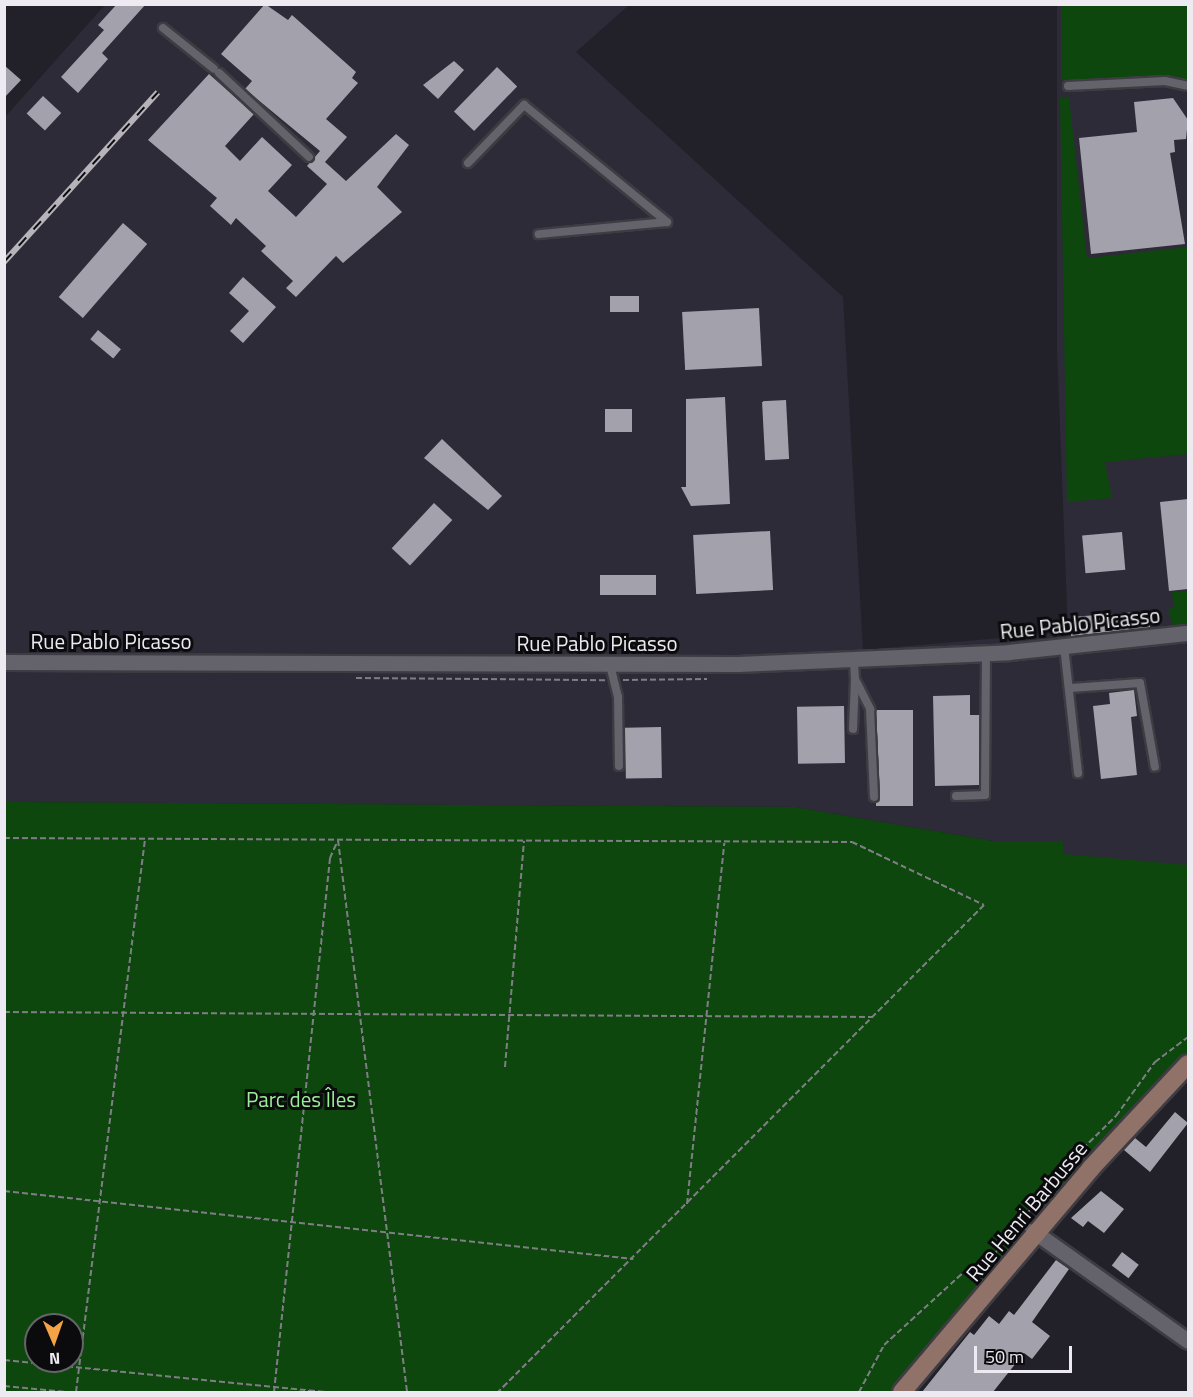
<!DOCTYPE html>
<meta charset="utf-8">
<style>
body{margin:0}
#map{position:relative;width:1193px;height:1397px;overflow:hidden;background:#222028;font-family:"Titillium Web",sans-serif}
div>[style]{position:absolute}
.built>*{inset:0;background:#2e2b38}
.green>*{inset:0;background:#0d470e;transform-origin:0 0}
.building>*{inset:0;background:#a3a1ab;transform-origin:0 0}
.path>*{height:2px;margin-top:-1px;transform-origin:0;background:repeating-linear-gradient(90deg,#7f7d85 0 6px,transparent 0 9px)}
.roads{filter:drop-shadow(2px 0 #3e3c42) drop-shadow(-2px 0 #3e3c42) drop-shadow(0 2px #3e3c42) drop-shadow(0 -2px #3e3c42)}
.lane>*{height:8px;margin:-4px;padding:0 4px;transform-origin:4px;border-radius:4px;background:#64626b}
.street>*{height:15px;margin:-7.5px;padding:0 7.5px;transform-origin:7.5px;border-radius:7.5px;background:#64626b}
.secondary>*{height:18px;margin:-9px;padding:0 9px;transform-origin:9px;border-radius:9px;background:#907269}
.rail>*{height:6px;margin-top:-3px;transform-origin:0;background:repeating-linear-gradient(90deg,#0b0b0e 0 11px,#b6b4ba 0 22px);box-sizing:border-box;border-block:2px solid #b6b4ba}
span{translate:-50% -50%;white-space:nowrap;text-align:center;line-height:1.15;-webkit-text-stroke:6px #0b0b0e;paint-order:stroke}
.street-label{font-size:21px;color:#edebf1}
.park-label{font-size:21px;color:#9af096}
.frame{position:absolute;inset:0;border:6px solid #edebf1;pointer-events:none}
.north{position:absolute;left:24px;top:1313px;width:60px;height:60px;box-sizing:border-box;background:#0b0b0e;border:2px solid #656569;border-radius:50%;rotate:178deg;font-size:16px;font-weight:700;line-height:24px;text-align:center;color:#edebf1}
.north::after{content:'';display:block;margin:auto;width:21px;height:27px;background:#f5a346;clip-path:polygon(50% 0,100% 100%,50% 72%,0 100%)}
.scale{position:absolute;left:974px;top:1346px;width:98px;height:27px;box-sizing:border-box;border:3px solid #edebf1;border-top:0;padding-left:8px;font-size:18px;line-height:21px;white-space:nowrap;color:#edebf1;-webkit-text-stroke:4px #0b0b0e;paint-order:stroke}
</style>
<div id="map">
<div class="built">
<i style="clip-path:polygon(105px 5px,629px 5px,576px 52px,843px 297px,863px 650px,1068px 632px,1057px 350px,1057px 5px,1188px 5px,1188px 884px,1064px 885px,1063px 841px,993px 841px,794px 807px,5px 802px,5px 117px)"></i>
</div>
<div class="green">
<i style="left:1061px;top:5px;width:127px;height:75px"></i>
<i style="clip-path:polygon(1060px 98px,1069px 98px,1087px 258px,1188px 247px,1188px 454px,1105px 462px,1112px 498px,1067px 502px)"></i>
<i style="clip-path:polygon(1188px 591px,1188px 628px,1173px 626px,1168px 609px,1174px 608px,1172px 592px)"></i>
<i style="clip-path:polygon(evenodd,5px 802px,794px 807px,993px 841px,1063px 841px,1064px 854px,1188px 865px,1188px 1056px,1044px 1217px,1030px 1208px,1010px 1225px,1010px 1235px,1020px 1242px,894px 1392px,5px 1392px,5px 802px,36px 1325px,72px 1325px,72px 1361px,36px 1361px,36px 1325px)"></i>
</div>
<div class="building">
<i style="clip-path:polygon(117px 4px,146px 4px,102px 53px,108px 59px,78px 93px,61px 77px,104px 30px,98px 25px)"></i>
<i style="clip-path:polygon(265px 4px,288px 20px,292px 15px,356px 72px,352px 78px,358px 83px,326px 119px,347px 137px,325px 162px,346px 181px,396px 134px,409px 145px,377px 187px,402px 212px,343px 263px,336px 256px,296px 297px,286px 288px,293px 281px,261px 251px,266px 246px,236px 218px,231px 225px,210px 206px,217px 198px,148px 140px,209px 74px,254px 114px,225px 146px,240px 161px,262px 137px,292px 165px,268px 191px,296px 217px,327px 184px,307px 166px,320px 151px,245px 89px,252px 81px,221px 54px)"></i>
<i style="clip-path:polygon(454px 61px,464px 70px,438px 99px,423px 85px)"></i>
<i style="clip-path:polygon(4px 65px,21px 80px,4px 98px)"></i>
<i style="left:497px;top:67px;width:28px;height:62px;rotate:44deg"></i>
<i style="left:43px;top:96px;width:25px;height:24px;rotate:43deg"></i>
<i style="clip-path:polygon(1173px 98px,1188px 120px,1186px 139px,1174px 140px,1175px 152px,1170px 153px,1185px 244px,1091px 254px,1079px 138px,1137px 132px,1134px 102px)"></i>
<i style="left:123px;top:223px;width:32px;height:98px;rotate:41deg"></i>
<i style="clip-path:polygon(243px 277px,276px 307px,243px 343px,230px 331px,249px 311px,229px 293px)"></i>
<i style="left:639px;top:296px;width:16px;height:29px;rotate:90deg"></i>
<i style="left:759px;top:308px;width:58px;height:77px;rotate:87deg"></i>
<i style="left:98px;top:330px;width:30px;height:12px;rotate:40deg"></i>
<i style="clip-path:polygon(725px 397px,730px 504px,691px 506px,681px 487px,686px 487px,686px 399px)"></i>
<i style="left:786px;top:400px;width:59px;height:24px;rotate:87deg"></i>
<i style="left:605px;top:409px;width:27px;height:23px"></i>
<i style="clip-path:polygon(442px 439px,502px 496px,488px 510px,424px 458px)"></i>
<i style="clip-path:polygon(1188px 499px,1188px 589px,1169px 591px,1160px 502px)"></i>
<i style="left:434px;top:503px;width:25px;height:62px;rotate:43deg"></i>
<i style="left:770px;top:531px;width:59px;height:77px;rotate:87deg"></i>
<i style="left:1122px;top:532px;width:38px;height:40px;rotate:85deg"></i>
<i style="left:656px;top:575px;width:20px;height:56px;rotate:90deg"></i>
<i style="clip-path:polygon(1150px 611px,1150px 627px,1071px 636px,1071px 617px)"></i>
<i style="clip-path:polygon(1134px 690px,1137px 716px,1131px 717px,1137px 775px,1101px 779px,1093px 706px,1110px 704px,1109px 693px)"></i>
<i style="clip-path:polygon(970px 695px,970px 715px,980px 715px,979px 785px,935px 786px,933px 696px)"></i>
<i style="left:844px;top:706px;width:57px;height:47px;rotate:89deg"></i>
<i style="left:876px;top:710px;width:37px;height:96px"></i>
<i style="left:661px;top:727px;width:51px;height:36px;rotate:89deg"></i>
<i style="clip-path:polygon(1175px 1112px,1188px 1123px,1150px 1172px,1124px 1150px,1135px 1138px,1146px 1147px)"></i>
<i style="clip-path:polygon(1101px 1191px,1124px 1209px,1104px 1233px,1088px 1221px,1083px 1227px,1071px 1218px)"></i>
<i style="left:1122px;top:1252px;width:21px;height:17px;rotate:37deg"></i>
<i style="clip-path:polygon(1056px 1260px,1069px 1269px,1032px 1322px,1050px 1336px,1032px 1359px,1024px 1353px,993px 1392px,922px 1392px,970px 1332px,974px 1335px,989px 1316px,999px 1324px,1009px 1311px,1014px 1315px)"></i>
</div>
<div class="path">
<i style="left:356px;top:678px;width:249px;rotate:0.5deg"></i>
<i style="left:623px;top:680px;width:84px;rotate:-0.7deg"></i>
<i style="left:4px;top:838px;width:848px;rotate:0.27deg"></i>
<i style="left:852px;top:842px;width:146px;rotate:25.5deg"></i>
<i style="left:984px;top:905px;width:688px;rotate:134.94deg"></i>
<i style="left:338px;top:840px;width:556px;rotate:82.87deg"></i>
<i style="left:4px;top:1012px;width:869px;rotate:0.33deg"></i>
<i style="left:505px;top:1067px;width:227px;rotate:-85.2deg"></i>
<i style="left:4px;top:1191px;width:633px;rotate:6.17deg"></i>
<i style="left:687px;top:1204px;width:363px;rotate:-84.1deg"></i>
<i style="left:1026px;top:1215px;width:51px;rotate:-52.9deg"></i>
<i style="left:1057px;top:1174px;width:83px;rotate:-44.5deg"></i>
<i style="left:1116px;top:1116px;width:67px;rotate:-54.2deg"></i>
<i style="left:1155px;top:1062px;width:41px;rotate:-37.1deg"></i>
<i style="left:4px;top:1360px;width:323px;rotate:5.7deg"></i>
<i style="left:4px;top:1386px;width:63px;rotate:5.4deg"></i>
<i style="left:76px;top:1392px;width:557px;rotate:-82.89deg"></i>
<i style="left:274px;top:1392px;width:537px;rotate:-84.01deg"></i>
<i style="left:330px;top:858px;width:17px;rotate:-66deg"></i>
<i style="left:859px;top:1392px;width:53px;rotate:-62deg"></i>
<i style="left:884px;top:1345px;width:110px;rotate:-42.4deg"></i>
<i style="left:965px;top:1271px;width:33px;rotate:-29deg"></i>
<i style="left:994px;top:1255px;width:37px;rotate:-55deg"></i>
</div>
<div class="roads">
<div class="lane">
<i style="left:163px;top:28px;width:65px;rotate:38.8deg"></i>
<i style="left:219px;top:73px;width:123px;rotate:43deg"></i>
<i style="left:1068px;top:86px;width:97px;rotate:-3deg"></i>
<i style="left:1165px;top:81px;width:24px;rotate:12deg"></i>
<i style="left:468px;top:163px;width:81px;rotate:-46deg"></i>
<i style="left:524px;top:105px;width:185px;rotate:39.3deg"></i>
<i style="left:667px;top:222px;width:129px;rotate:174.6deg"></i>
<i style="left:1064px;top:646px;width:128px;rotate:83.7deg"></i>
<i style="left:854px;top:661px;width:18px;rotate:87deg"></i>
<i style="left:855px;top:679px;width:34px;rotate:63deg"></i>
<i style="left:870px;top:709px;width:88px;rotate:87.4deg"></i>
<i style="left:610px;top:665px;width:33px;rotate:76deg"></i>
<i style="left:618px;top:697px;width:69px;rotate:89.2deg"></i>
<i style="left:1071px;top:688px;width:69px;rotate:-4.1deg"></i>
<i style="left:1140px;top:683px;width:85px;rotate:79.9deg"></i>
<i style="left:853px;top:729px;width:50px;rotate:-87.7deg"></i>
<i style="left:956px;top:796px;width:29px;rotate:-2deg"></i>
<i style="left:985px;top:795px;width:142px;rotate:-89.6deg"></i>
<i style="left:1024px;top:1224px;width:15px;rotate:37deg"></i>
</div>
<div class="street">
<i style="left:4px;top:662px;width:734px;rotate:0.16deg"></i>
<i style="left:738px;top:664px;width:271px;rotate:-2.5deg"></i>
<i style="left:1009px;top:652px;width:180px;rotate:-6.1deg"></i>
<i style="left:1036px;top:1233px;width:186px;rotate:35.4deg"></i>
</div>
<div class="secondary">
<i style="left:902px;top:1392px;width:293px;rotate:-49.8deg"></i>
<i style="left:1091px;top:1168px;width:142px;rotate:-47deg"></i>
</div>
</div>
<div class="rail">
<i style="left:4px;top:262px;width:229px;rotate:-47.8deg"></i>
</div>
<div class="street-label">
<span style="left:1080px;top:623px;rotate:-6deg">Rue Pablo Picasso</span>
<span style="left:111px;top:641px">Rue Pablo Picasso</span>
<span style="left:597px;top:643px">Rue Pablo Picasso</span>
<span style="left:1026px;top:1211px;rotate:-50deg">Rue Henri Barbusse</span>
</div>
<div class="park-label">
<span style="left:301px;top:1099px">Parc des Îles</span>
</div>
<div class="frame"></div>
<div class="north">N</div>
<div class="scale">50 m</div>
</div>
